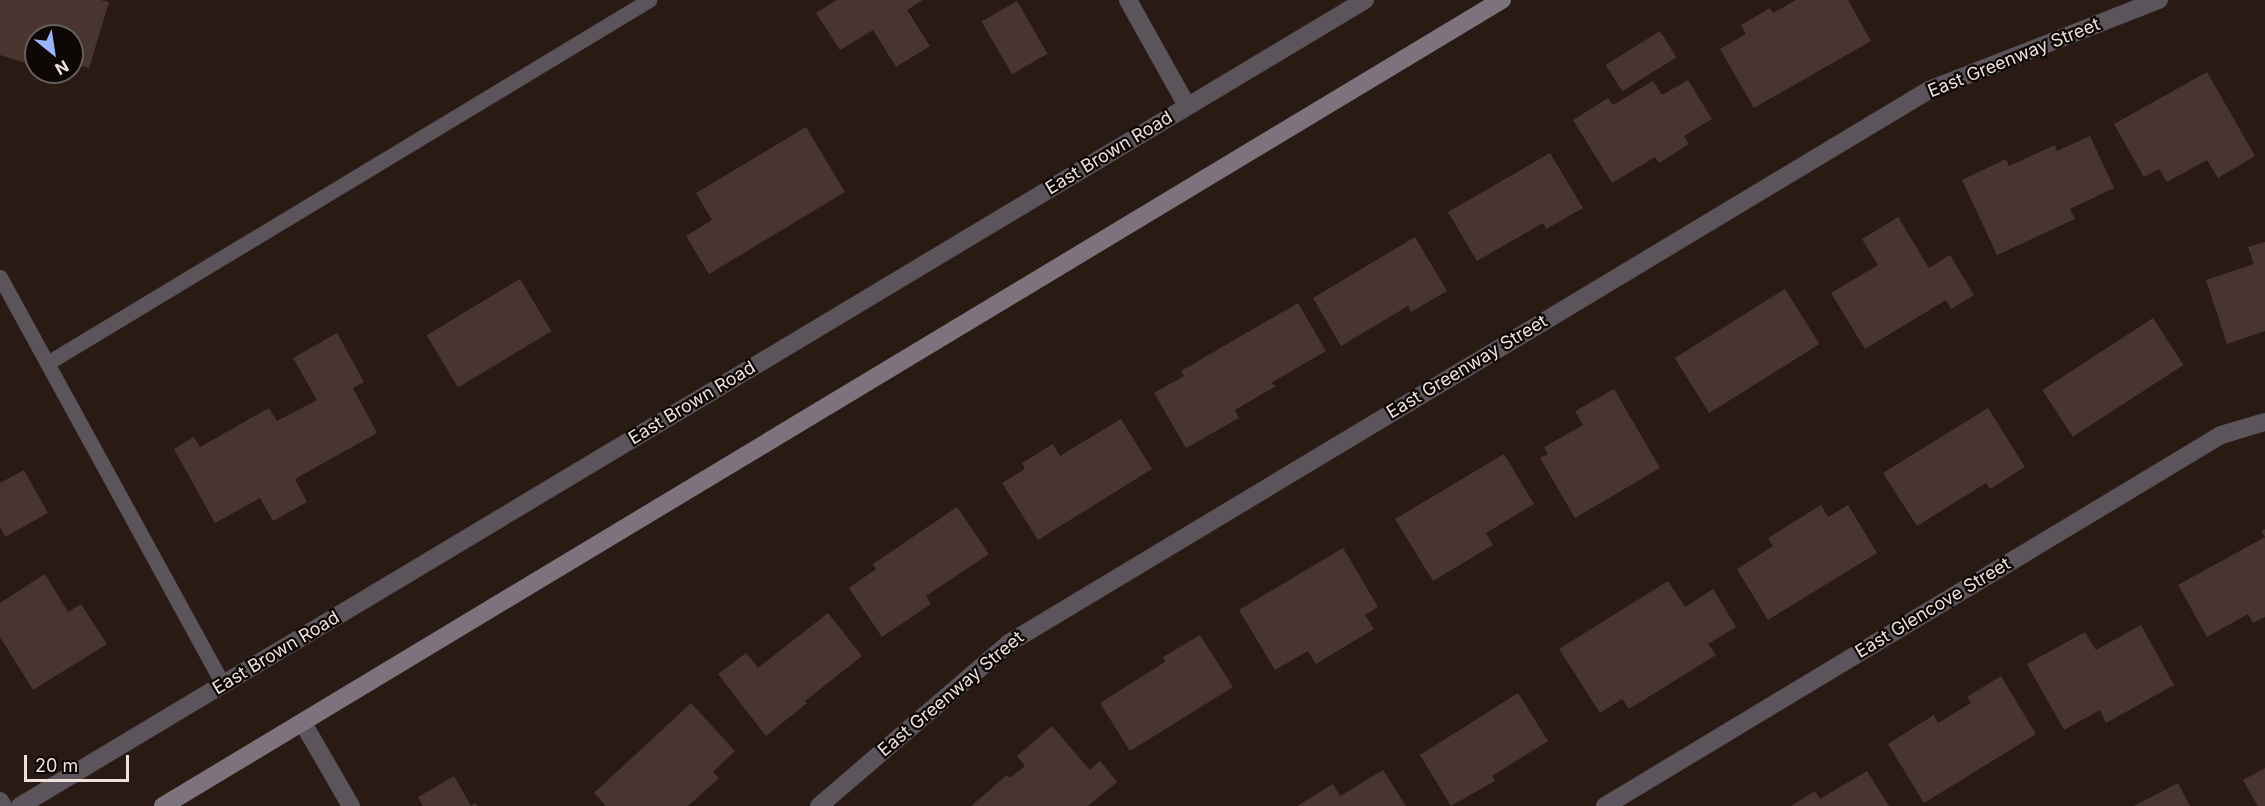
<!DOCTYPE html>
<style>
body{margin:0}
#map{position:relative;width:2265px;height:806px;overflow:hidden;background:#2a1a14;font-family:Inter,sans-serif}
div>[style]{position:absolute}
.building>*{inset:0;background:#483530;transform-origin:0 0}
.lane>*{height:15px;margin:-7.5px;padding:0 7.5px;transform-origin:7.5px;border-radius:7.5px;background:#5b545b}
.street>*{height:18px;margin:-9px;padding:0 9px;transform-origin:9px;border-radius:9px;background:#5b545b}
.secondary>*{height:18px;margin:-9px;padding:0 9px;transform-origin:9px;border-radius:9px;background:#7d737d}
span{translate:-50% -50%;white-space:nowrap;text-align:center;line-height:1.15;-webkit-text-stroke:4.5px #0d0705;paint-order:stroke}
.street-label{font-size:18px;color:#ede1dd}
.north{position:absolute;left:24px;top:24px;width:60px;height:60px;box-sizing:border-box;background:#0d0705;border:2px solid #675e5b;border-radius:50%;rotate:150deg;font-size:16px;font-weight:700;line-height:24px;text-align:center;color:#ede1dd}
.north::after{content:'';display:block;margin:auto;width:21px;height:27px;background:#9db4fd;clip-path:polygon(50% 0,100% 100%,50% 72%,0 100%)}
.scale{position:absolute;left:24px;top:755px;width:105px;height:27px;box-sizing:border-box;border:3px solid #ede1dd;border-top:0;padding-left:8px;font-size:18px;line-height:21px;white-space:nowrap;color:#ede1dd;-webkit-text-stroke:4px #0d0705;paint-order:stroke}
</style>
<div id="map">
<div class="building">
<i style="clip-path:polygon(0 0,100px 0,109px 2px,89px 68px,72px 63px,72px 36px,36px 36px,32px 65px,0 55px)"></i>
<i style="clip-path:polygon(837px 0,923px 0,907px 10px,930px 46px,896px 67px,873px 30px,840px 50px,816px 13px)"></i>
<i style="clip-path:polygon(1796px 0,1848px 0,1871px 41px,1754px 108px,1720px 49px,1746px 34px,1741px 25px,1770px 8px,1773px 13px)"></i>
<i style="left:1017px;top:1px;width:61px;height:41px;rotate:60deg"></i>
<i style="left:1660px;top:31px;width:31px;height:64px;rotate:58deg"></i>
<i style="clip-path:polygon(2207px 72px,2255px 156px,2218px 178px,2207px 160px,2167px 182px,2159px 169px,2144px 177px,2114px 124px)"></i>
<i style="clip-path:polygon(1688px 80px,1712px 119px,1684px 136px,1689px 144px,1659px 163px,1655px 157px,1612px 183px,1573px 120px,1608px 98px,1613px 105px,1653px 81px,1662px 95px)"></i>
<i style="clip-path:polygon(806px 127px,845px 192px,709px 274px,686px 236px,712px 220px,696px 193px)"></i>
<i style="clip-path:polygon(2090px 136px,2114px 188px,2070px 209px,2075px 219px,1997px 255px,1962px 180px,2006px 159px,2009px 166px,2055px 145px,2057px 151px)"></i>
<i style="clip-path:polygon(1550px 153px,1583px 208px,1546px 229px,1543px 223px,1477px 261px,1448px 212px)"></i>
<i style="clip-path:polygon(1898px 217px,1929px 268px,1950px 255px,1974px 295px,1951px 309px,1946px 300px,1865px 349px,1831px 293px,1878px 265px,1862px 239px)"></i>
<i style="clip-path:polygon(1415px 237px,1447px 291px,1411px 312px,1408px 306px,1341px 346px,1313px 298px)"></i>
<i style="clip-path:polygon(2265px 242px,2265px 331px,2227px 344px,2206px 280px,2254px 264px,2248px 247px)"></i>
<i style="left:520px;top:279px;width:61px;height:109px;rotate:59deg"></i>
<i style="left:1785px;top:289px;width:65px;height:130px;rotate:58deg"></i>
<i style="clip-path:polygon(1298px 303px,1326px 351px,1271px 383px,1276px 386px,1235px 410px,1239px 418px,1186px 448px,1154px 393px,1184px 376px,1181px 371px)"></i>
<i style="left:2153px;top:318px;width:56px;height:132px;rotate:57deg"></i>
<i style="clip-path:polygon(337px 333px,364px 382px,353px 388px,377px 433px,295px 479px,307px 502px,273px 521px,260px 498px,215px 523px,174px 449px,194px 437px,200px 447px,269px 408px,277px 421px,317px 400px,293px 358px)"></i>
<i style="clip-path:polygon(1614px 389px,1660px 468px,1575px 518px,1540px 458px,1548px 454px,1544px 447px,1583px 425px,1575px 411px)"></i>
<i style="clip-path:polygon(1988px 408px,2025px 467px,1990px 489px,1986px 483px,1917px 526px,1883px 473px)"></i>
<i style="clip-path:polygon(1121px 419px,1152px 469px,1038px 540px,1002px 483px,1025px 469px,1022px 463px,1053px 444px,1060px 456px)"></i>
<i style="clip-path:polygon(1504px 454px,1534px 504px,1486px 533px,1493px 545px,1433px 581px,1395px 519px)"></i>
<i style="clip-path:polygon(24px 470px,48px 513px,5px 537px,0 527px,0 483px)"></i>
<i style="clip-path:polygon(1821px 505px,1828px 517px,1848px 505px,1877px 553px,1768px 620px,1737px 569px,1773px 546px,1768px 538px)"></i>
<i style="clip-path:polygon(957px 507px,989px 554px,926px 596px,931px 604px,882px 637px,849px 588px,876px 569px,873px 564px)"></i>
<i style="clip-path:polygon(2265px 529px,2265px 617px,2253px 623px,2248px 614px,2207px 637px,2178px 585px,2265px 537px,2261px 531px)"></i>
<i style="clip-path:polygon(1343px 548px,1378px 607px,1365px 615px,1374px 629px,1316px 664px,1308px 651px,1275px 670px,1239px 610px)"></i>
<i style="clip-path:polygon(45px 574px,68px 612px,81px 604px,107px 644px,33px 690px,0 637px,0 603px)"></i>
<i style="clip-path:polygon(1668px 581px,1685px 607px,1713px 589px,1736px 627px,1708px 644px,1716px 655px,1629px 709px,1622px 699px,1600px 713px,1559px 649px)"></i>
<i style="clip-path:polygon(828px 613px,862px 656px,805px 701px,807px 703px,766px 736px,718px 674px,746px 653px,758px 668px)"></i>
<i style="clip-path:polygon(2141px 625px,2174px 685px,2106px 723px,2100px 710px,2064px 730px,2027px 664px,2085px 632px,2096px 650px)"></i>
<i style="clip-path:polygon(1200px 635px,1233px 687px,1130px 751px,1100px 703px,1165px 662px,1163px 657px)"></i>
<i style="clip-path:polygon(2001px 676px,2036px 734px,1924px 803px,1888px 744px,1934px 715px,1938px 723px,1971px 703px,1967px 697px)"></i>
<i style="clip-path:polygon(1518px 693px,1548px 741px,1492px 776px,1495px 781px,1451px 806px,1420px 755px)"></i>
<i style="clip-path:polygon(691px 703px,735px 751px,713px 772px,719px 778px,688px 806px,606px 806px,594px 793px)"></i>
<i style="clip-path:polygon(1052px 726px,1090px 770px,1100px 761px,1117px 782px,1088px 806px,971px 806px,1007px 775px,1010px 778px,1025px 766px,1017px 756px)"></i>
<i style="clip-path:polygon(2265px 768px,2265px 806px,2258px 806px,2243px 780px)"></i>
<i style="clip-path:polygon(1383px 770px,1406px 806px,1297px 806px,1333px 784px,1340px 796px)"></i>
<i style="clip-path:polygon(1867px 771px,1889px 806px,1791px 806px,1815px 791px,1820px 799px)"></i>
<i style="clip-path:polygon(454px 776px,471px 806px,476px 803px,477px 806px,423px 806px,418px 797px)"></i>
<i style="clip-path:polygon(2178px 783px,2190px 806px,2134px 806px)"></i>
</div>
<div class="lane">
<i style="left:0;top:277px;width:465px;rotate:61.3deg"></i>
<i style="left:49px;top:362px;width:701px;rotate:-31.1deg"></i>
</div>
<div class="street">
<i style="left:1128px;top:0;width:121px;rotate:60.9deg"></i>
<i style="left:303px;top:723px;width:96px;rotate:60deg"></i>
<i style="left:0;top:801px;width:6px;rotate:59deg"></i>
<i style="left:20px;top:806px;width:1568px;rotate:-30.93deg"></i>
<i style="left:819px;top:806px;width:250px;rotate:-40.6deg"></i>
<i style="left:1009px;top:643px;width:1073px;rotate:-31.01deg"></i>
<i style="left:1929px;top:90px;width:247px;rotate:-21.4deg"></i>
<i style="left:1605px;top:806px;width:719px;rotate:-31.06deg"></i>
<i style="left:2221px;top:435px;width:46px;rotate:-16.5deg"></i>
</div>
<div class="secondary">
<i style="left:163px;top:806px;width:1563px;rotate:-31.05deg"></i>
</div>
<div class="street-label">
<span style="left:2014px;top:58px;rotate:-22deg">East Greenway Street</span>
<span style="left:1109px;top:153px;rotate:-31deg">East Brown Road</span>
<span style="left:1467px;top:367px;rotate:-31deg">East Greenway Street</span>
<span style="left:692px;top:403px;rotate:-31deg">East Brown Road</span>
<span style="left:1933px;top:608px;rotate:-31deg">East Glencove Street</span>
<span style="left:276px;top:653px;rotate:-31deg">East Brown Road</span>
<span style="left:951px;top:694px;rotate:-40deg">East Greenway Street</span>
</div>
<div class="north">N</div>
<div class="scale">20 m</div>
</div>
